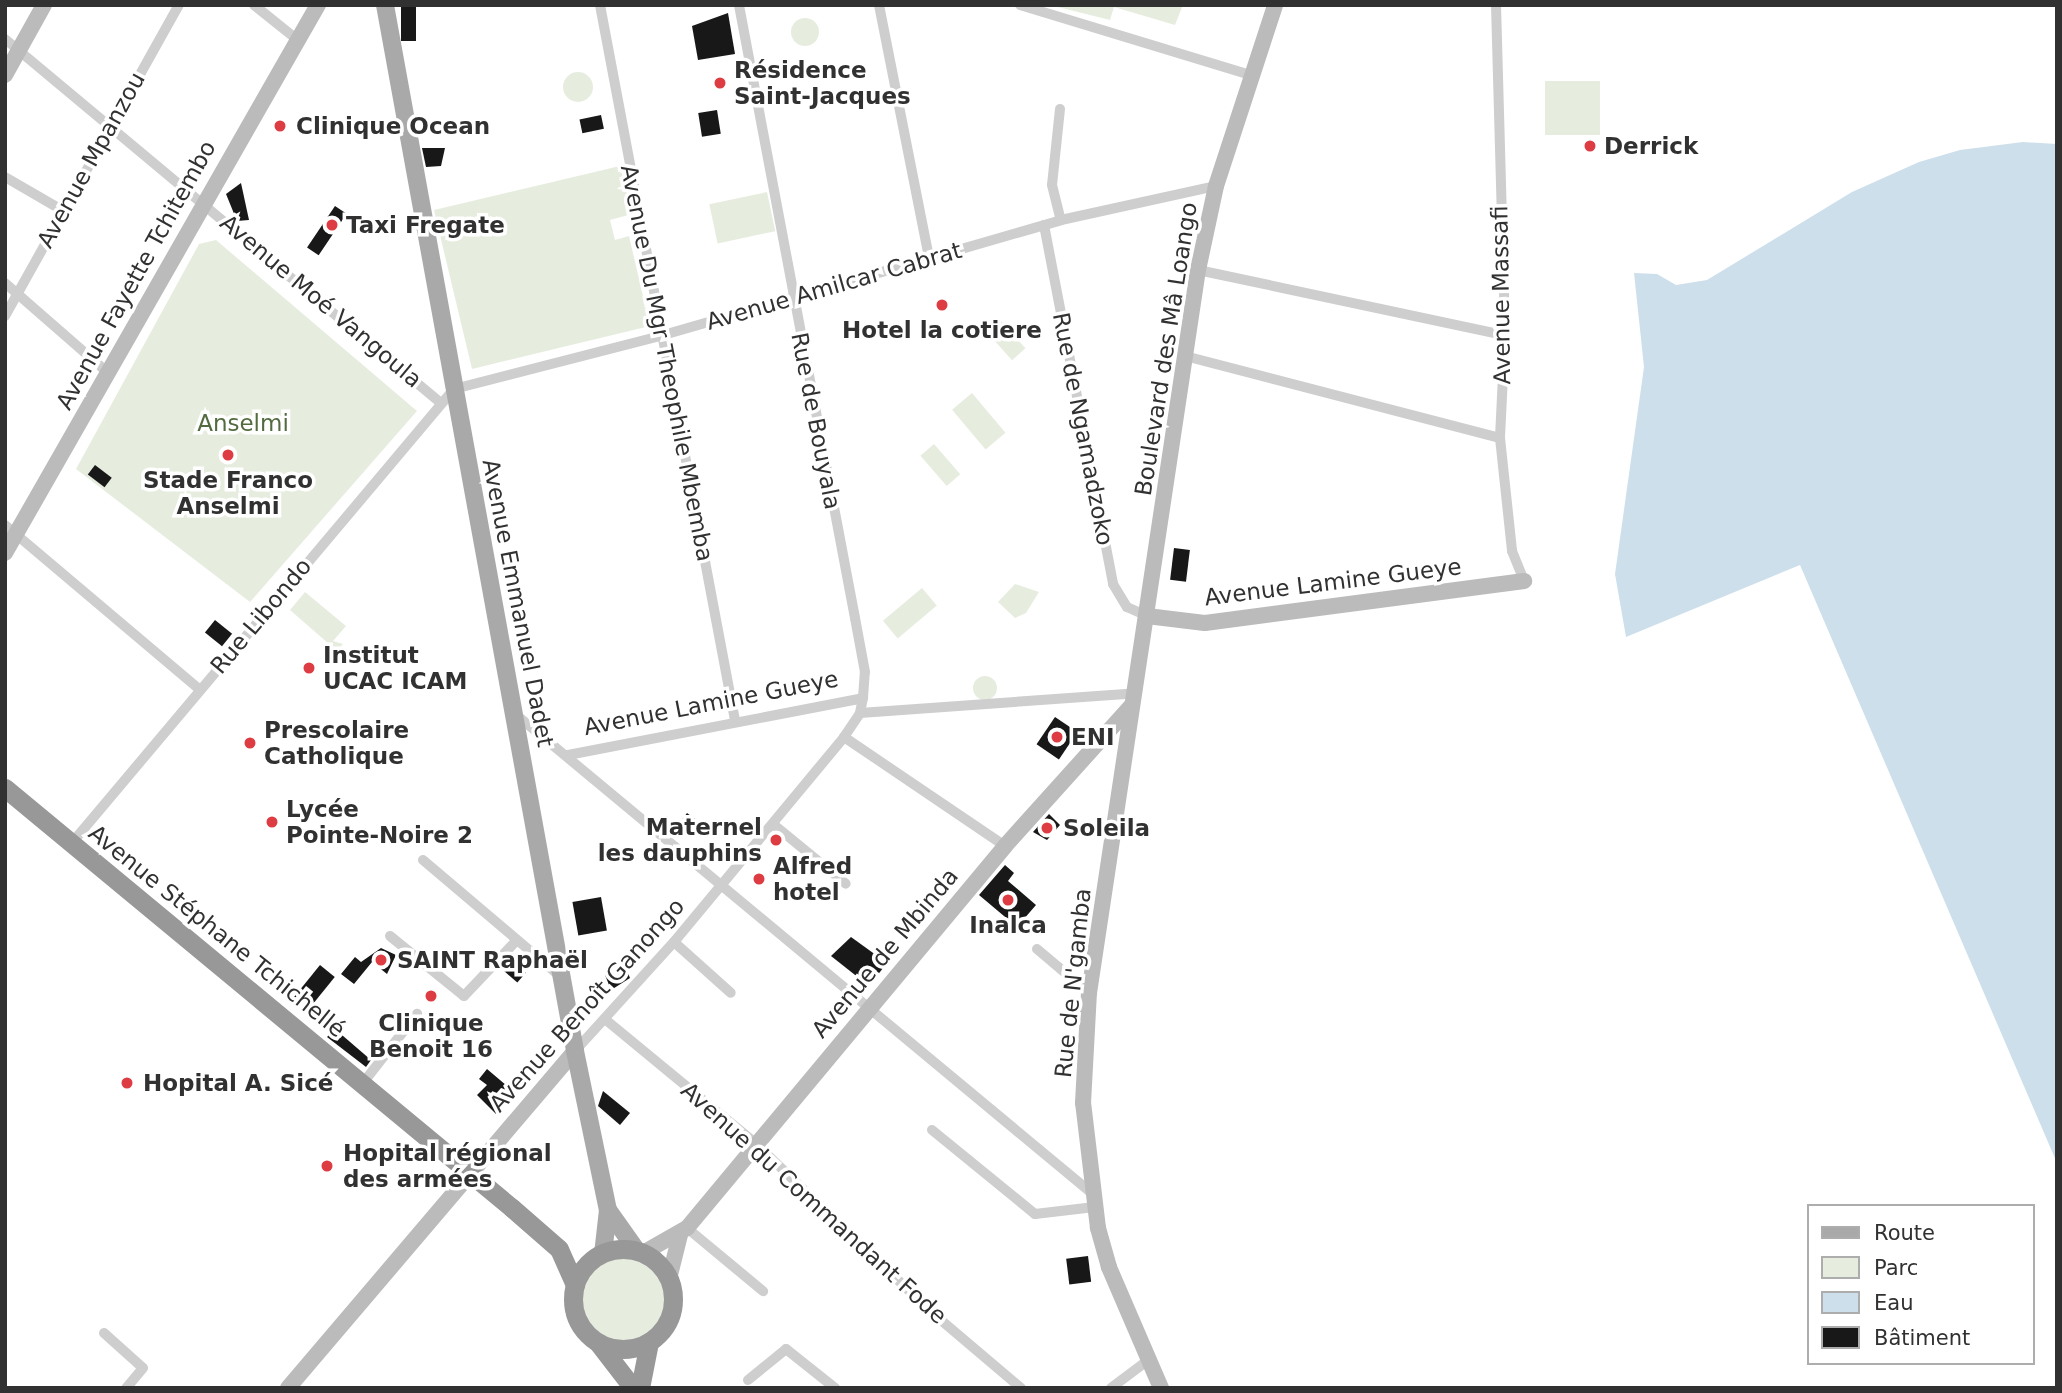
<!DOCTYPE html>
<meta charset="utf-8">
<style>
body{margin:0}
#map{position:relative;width:2062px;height:1393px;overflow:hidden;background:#fff;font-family:"DejaVu Sans",sans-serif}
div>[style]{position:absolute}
.green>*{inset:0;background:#e6eddf;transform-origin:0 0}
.round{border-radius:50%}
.water>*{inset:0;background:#cddfeb}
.building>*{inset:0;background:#181818;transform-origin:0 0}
.street>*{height:10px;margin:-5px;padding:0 5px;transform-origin:5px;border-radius:5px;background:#cecece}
.secondary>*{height:16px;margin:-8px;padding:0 8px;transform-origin:8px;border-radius:8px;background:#bbb}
.primary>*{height:18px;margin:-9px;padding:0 9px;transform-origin:9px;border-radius:9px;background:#a9a9a9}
.highway>*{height:19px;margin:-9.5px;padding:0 9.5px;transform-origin:9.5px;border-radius:9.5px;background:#989898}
.highway>.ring{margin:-9.5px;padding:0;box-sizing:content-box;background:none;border:19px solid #989898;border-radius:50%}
.dots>*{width:19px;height:19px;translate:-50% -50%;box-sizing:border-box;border:4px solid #fff;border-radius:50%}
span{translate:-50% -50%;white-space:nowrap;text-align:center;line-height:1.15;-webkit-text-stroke:7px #fff;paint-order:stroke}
.poi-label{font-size:23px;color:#313131;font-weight:700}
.left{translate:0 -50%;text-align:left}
.right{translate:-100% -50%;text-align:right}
.street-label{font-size:23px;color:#313131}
.park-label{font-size:23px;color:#526b3f}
.frame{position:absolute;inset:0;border:7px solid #313131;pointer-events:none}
.legend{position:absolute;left:1807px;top:1204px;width:228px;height:161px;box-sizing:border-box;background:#fff;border:2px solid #adadad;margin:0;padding:9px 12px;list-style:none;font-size:21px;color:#313131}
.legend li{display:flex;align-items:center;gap:14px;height:35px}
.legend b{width:35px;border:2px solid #adadad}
</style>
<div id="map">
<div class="green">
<i style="clip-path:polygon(1050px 5px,1183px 5px,1175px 25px,1114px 7px,1110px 20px)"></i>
<i class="round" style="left:791px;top:18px;width:28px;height:28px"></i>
<i class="round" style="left:563px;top:72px;width:30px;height:30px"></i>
<i style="left:1545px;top:81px;width:55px;height:54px"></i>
<i style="clip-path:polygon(620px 166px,632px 214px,610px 220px,615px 240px,629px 236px,650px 326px,472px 369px,434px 210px)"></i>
<i style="left:767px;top:192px;width:40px;height:59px;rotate:78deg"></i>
<i style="clip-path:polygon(216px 240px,417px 411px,250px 602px,76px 469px,199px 244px)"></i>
<i style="left:1000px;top:320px;width:38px;height:18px;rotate:48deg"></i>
<i style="left:972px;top:393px;width:52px;height:26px;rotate:50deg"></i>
<i style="left:934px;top:444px;width:40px;height:18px;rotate:49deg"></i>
<i style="clip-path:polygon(1015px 584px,1039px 592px,1026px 613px,1015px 618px,998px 602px)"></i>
<i style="left:922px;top:588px;width:23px;height:51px;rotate:50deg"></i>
<i style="clip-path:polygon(305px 592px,346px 626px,333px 641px,343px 644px,337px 651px,290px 610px)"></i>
<i class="round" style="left:973px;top:676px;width:24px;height:24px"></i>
<i class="round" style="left:579px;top:1256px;width:90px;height:90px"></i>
</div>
<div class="water">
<i style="clip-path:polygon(2023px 142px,2057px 144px,2057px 1163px,1800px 565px,1626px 637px,1615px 574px,1644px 367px,1634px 273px,1657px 274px,1676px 285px,1707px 280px,1852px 192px,1919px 162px,1960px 150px)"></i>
</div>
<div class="building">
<i style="left:401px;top:5px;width:15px;height:36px"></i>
<i style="clip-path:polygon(728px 13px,735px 54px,698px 60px,692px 26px)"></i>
<i style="left:717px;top:110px;width:24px;height:19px;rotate:81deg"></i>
<i style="left:601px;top:115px;width:14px;height:22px;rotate:78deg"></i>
<i style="clip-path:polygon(422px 148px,445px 148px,441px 166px,426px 167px)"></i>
<i style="clip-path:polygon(241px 183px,249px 220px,237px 221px,226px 194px)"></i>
<i style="left:335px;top:206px;width:14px;height:50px;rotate:34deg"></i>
<i style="left:95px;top:465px;width:21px;height:12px;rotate:37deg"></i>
<i style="left:1174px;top:548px;width:16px;height:32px;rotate:7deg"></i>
<i style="left:215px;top:620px;width:22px;height:16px;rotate:39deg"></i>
<i style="left:1055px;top:717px;width:27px;height:33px;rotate:34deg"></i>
<i style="left:687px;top:813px;width:10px;height:22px;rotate:37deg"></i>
<i style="clip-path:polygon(1049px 814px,1060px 825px,1047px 840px,1033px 832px)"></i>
<i style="clip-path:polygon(1005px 865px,1014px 873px,1008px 881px,1036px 905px,1017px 927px,979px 895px)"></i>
<i style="left:601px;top:897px;width:34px;height:29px;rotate:80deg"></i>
<i style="clip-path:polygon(851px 937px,887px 963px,869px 986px,831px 956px)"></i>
<i style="clip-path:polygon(381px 948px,396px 955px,387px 974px,372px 962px,354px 984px,341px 974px,355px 957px,361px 962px)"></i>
<i style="left:510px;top:959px;width:21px;height:13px;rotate:41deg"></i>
<i style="left:320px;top:965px;width:19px;height:44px;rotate:39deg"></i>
<i style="clip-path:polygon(625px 966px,630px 978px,611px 990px,605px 975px)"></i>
<i style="clip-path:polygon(335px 1029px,371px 1060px,366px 1067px,327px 1037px)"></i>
<i style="clip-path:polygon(487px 1069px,513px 1091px,496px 1114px,477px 1095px,487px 1085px,479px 1079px)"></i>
<i style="clip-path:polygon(603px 1091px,630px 1113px,620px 1125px,598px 1106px)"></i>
<i style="left:1088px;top:1256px;width:26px;height:22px;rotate:83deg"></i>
</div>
<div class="street">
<i style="left:254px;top:5px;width:53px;rotate:38.8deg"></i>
<i style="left:600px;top:5px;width:728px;rotate:79.31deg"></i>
<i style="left:879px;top:5px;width:258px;rotate:78.8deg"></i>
<i style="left:1020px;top:5px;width:240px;rotate:16.9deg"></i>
<i style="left:1496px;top:5px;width:330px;rotate:88.4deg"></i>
<i style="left:1505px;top:335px;width:103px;rotate:92.8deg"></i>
<i style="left:1500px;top:438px;width:114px;rotate:83.9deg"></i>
<i style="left:1512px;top:551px;width:32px;rotate:68deg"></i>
<i style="left:5px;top:39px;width:568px;rotate:39.86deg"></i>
<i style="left:1060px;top:109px;width:76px;rotate:96deg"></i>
<i style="left:1052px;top:185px;width:36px;rotate:76deg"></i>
<i style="left:5px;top:177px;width:66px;rotate:30.1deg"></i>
<i style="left:1044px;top:225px;width:366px;rotate:79.1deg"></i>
<i style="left:1113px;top:584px;width:27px;rotate:59deg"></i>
<i style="left:1127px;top:607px;width:22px;rotate:24deg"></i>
<i style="left:1198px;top:270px;width:314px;rotate:12deg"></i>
<i style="left:5px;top:283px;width:135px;rotate:41.1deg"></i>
<i style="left:5px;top:316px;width:356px;rotate:-60.8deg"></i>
<i style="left:1185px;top:356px;width:325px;rotate:14.6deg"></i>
<i style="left:5px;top:525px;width:254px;rotate:40.2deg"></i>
<i style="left:514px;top:713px;width:754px;rotate:39.73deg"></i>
<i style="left:860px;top:713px;width:277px;rotate:-4.1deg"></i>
<i style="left:844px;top:737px;width:194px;rotate:34.1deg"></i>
<i style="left:568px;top:755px;width:300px;rotate:-10.9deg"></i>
<i style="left:773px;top:824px;width:94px;rotate:39.4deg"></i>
<i style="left:71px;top:844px;width:595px;rotate:-49.91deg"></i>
<i style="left:454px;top:389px;width:213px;rotate:-14.4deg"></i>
<i style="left:660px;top:336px;width:417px;rotate:-16.1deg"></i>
<i style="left:1061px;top:220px;width:159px;rotate:-12.4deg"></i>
<i style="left:423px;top:860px;width:182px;rotate:40.3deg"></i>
<i style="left:390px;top:936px;width:95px;rotate:39deg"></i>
<i style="left:464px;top:996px;width:76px;rotate:-46.6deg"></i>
<i style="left:674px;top:942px;width:76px;rotate:41.8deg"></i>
<i style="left:1037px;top:949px;width:68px;rotate:40.2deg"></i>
<i style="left:606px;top:1020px;width:192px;rotate:39.5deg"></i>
<i style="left:754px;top:1142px;width:243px;rotate:43.8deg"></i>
<i style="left:929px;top:1310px;width:121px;rotate:40.3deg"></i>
<i style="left:575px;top:1051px;width:147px;rotate:-47.8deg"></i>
<i style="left:674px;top:942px;width:266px;rotate:-50.3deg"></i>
<i style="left:844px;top:737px;width:29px;rotate:-56deg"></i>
<i style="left:860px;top:713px;width:15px;rotate:-79deg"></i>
<i style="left:863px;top:698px;width:26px;rotate:-86deg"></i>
<i style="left:865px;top:672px;width:55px;rotate:-100.5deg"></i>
<i style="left:855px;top:618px;width:624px;rotate:-100.72deg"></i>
<i style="left:363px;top:1083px;width:88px;rotate:-52deg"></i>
<i style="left:932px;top:1130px;width:133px;rotate:39.2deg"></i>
<i style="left:1035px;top:1214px;width:60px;rotate:-6.7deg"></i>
<i style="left:687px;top:1228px;width:99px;rotate:39.7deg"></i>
<i style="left:104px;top:1333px;width:52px;rotate:41.9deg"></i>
<i style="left:143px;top:1368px;width:26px;rotate:130deg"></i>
<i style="left:748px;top:1380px;width:49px;rotate:-39.2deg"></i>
<i style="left:786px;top:1349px;width:63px;rotate:38.5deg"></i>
<i style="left:1111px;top:1388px;width:45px;rotate:-36.9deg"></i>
</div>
<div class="secondary">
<i style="left:5px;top:75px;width:80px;rotate:-60.9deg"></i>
<i style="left:5px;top:553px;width:631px;rotate:-60.27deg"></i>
<i style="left:1147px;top:616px;width:58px;rotate:6.9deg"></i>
<i style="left:1205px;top:623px;width:322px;rotate:-7.5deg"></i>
<i style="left:643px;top:1253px;width:51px;rotate:-29.6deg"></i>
<i style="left:687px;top:1228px;width:497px;rotate:-50.2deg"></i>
<i style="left:1005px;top:846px;width:188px;rotate:-48deg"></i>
<i style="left:669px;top:1279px;width:45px;rotate:-76deg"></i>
<i style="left:288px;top:1388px;width:443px;rotate:-49.6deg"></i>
<i style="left:1161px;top:1388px;width:132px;rotate:-113.3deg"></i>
<i style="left:1109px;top:1267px;width:41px;rotate:-105.8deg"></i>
<i style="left:1098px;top:1228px;width:126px;rotate:-96.8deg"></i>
<i style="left:1083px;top:1103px;width:110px;rotate:-86.9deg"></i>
<i style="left:1089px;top:993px;width:731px;rotate:-81.43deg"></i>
<i style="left:1198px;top:270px;width:86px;rotate:-77.9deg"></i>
<i style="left:1216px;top:186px;width:190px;rotate:-71.9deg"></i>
</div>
<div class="primary">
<i style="left:385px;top:5px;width:1063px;rotate:79.7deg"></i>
<i style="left:575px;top:1051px;width:162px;rotate:78.3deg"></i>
<i style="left:608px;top:1210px;width:50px;rotate:54.7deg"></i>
<i style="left:603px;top:1254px;width:44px;rotate:-83.5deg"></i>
</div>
<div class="highway">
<i style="left:5px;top:788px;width:658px;rotate:39.64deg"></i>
<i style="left:512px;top:1208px;width:62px;rotate:41.1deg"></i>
<i style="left:559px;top:1249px;width:39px;rotate:66deg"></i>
<i class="ring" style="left:573px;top:1249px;width:81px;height:81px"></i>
<i style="left:599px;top:1344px;width:56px;rotate:52.3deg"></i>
<i style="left:640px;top:1388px;width:47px;rotate:-78.9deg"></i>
</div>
<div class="dots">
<i style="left:720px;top:83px;background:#de3c43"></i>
<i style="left:280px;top:126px;background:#de3c43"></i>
<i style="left:1590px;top:146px;background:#de3c43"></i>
<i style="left:332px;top:225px;background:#de3c43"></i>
<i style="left:942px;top:305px;background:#de3c43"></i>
<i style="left:228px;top:455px;background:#de3c43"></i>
<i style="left:309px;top:668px;background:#de3c43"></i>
<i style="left:1057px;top:737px;background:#de3c43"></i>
<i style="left:250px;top:743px;background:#de3c43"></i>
<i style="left:272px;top:822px;background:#de3c43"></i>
<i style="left:1047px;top:828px;background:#de3c43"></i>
<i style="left:776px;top:840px;background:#de3c43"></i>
<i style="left:759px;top:879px;background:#de3c43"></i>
<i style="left:1008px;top:900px;background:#de3c43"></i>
<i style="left:381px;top:960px;background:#de3c43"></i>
<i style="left:431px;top:996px;background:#de3c43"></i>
<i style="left:127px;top:1083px;background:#de3c43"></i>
<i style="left:327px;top:1166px;background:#de3c43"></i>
</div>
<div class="poi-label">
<span class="left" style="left:734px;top:83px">Résidence<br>Saint-Jacques</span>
<span class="left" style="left:296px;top:126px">Clinique Ocean</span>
<span class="left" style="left:1604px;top:146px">Derrick</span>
<span class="left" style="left:346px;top:225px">Taxi Fregate</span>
<span style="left:942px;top:330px">Hotel la cotiere</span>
<span style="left:228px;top:493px">Stade Franco<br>Anselmi</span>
<span class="left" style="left:323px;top:668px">Institut<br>UCAC ICAM</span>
<span class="left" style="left:264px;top:743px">Prescolaire<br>Catholique</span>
<span class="left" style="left:1071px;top:737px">ENI</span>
<span class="left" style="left:286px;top:822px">Lycée<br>Pointe-Noire 2</span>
<span class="right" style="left:762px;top:840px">Maternel<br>les dauphins</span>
<span class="left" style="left:1063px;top:828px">Soleila</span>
<span class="left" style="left:773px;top:879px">Alfred<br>hotel</span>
<span style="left:1008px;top:925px">Inalca</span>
<span class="left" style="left:397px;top:960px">SAINT Raphaël</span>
<span style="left:431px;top:1036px">Clinique<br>Benoit 16</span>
<span class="left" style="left:143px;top:1083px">Hopital A. Sicé</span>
<span class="left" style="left:343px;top:1166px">Hopital régional<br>des armées</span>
</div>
<div class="street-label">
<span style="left:91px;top:160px;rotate:-61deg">Avenue Mpanzou</span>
<span style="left:136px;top:275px;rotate:-61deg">Avenue Fayette Tchitembo</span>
<span style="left:834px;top:286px;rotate:-16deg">Avenue Amilcar Cabrat</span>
<span style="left:1501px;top:295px;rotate:-91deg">Avenue Massafi</span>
<span style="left:321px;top:301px;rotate:40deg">Avenue Moé Vangoula</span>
<span style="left:1166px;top:349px;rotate:-81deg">Boulevard des Mâ Loango</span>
<span style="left:667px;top:363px;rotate:79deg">Avenue Du Mgr Theophile Mbemba</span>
<span style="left:816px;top:421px;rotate:79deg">Rue de Bouyala</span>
<span style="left:1083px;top:429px;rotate:79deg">Rue de Ngamadzoko</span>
<span style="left:1333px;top:582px;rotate:-7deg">Avenue Lamine Gueye</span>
<span style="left:518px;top:603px;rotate:79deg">Avenue Emmanuel Dadet</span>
<span style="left:261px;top:616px;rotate:-50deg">Rue Libondo</span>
<span style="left:711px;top:703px;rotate:-11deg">Avenue Lamine Gueye</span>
<span style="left:217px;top:931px;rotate:39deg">Avenue Stéphane Tchichellé</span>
<span style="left:885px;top:953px;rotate:-50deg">Avenue de Mbinda</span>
<span style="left:1073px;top:983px;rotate:-84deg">Rue de N'gamba</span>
<span style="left:587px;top:1005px;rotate:-48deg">Avenue Benoît Ganongo</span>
<span style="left:814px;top:1203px;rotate:42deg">Avenue du Commandant Fode</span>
</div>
<div class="park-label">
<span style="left:243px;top:423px">Anselmi</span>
</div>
<div class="frame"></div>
<ul class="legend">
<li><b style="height:9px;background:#a9a9a9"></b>Route</li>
<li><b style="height:19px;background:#e6eddf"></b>Parc</li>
<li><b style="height:19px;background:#cddfeb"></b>Eau</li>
<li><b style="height:19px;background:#181818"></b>Bâtiment</li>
</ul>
</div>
